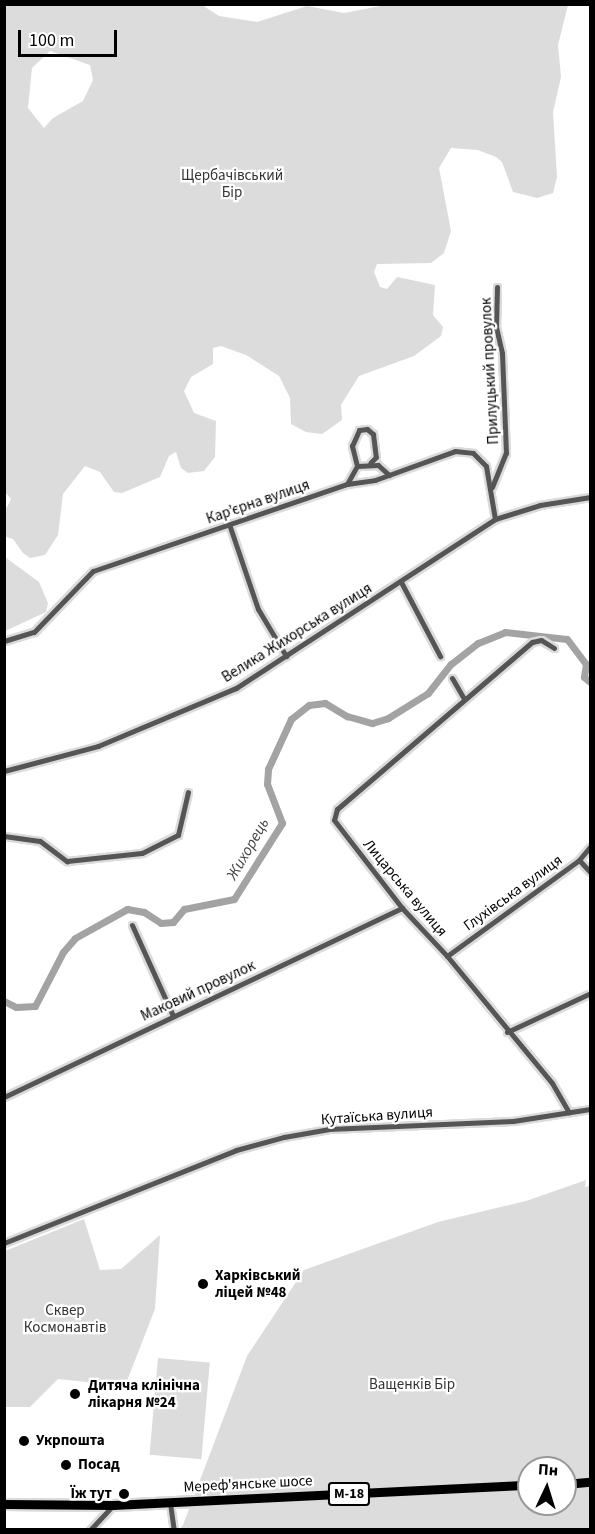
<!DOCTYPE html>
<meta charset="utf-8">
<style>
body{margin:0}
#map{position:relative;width:595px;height:1534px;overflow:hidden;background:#fff;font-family:"Source Sans 3",sans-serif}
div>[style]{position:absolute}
.green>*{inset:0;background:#dcdcdc;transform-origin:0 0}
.canal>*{height:7px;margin:-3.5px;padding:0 3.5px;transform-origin:3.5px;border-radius:3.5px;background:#a3a3a3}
.roads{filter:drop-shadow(2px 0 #dbdbdb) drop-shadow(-2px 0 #dbdbdb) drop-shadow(0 2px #dbdbdb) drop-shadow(0 -2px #dbdbdb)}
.minor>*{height:5px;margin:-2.5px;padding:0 2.5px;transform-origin:2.5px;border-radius:2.5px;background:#555}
.trunk>*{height:9px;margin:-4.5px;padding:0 4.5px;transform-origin:4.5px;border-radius:4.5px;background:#000}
.dots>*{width:16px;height:16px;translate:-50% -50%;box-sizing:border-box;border:3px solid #fff;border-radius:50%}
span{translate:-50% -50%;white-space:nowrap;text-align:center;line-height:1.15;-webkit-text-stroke:4.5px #fff;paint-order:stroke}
.shield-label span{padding:2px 4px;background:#fff;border:2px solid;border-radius:4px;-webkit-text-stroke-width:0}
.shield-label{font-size:14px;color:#000;font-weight:700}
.park-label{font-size:15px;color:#333}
.street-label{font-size:15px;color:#000}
.poi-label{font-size:15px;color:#000;font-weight:700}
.left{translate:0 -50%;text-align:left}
.right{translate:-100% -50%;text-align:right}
.water-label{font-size:16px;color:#444;font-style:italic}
.frame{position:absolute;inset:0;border:6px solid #000;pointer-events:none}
.north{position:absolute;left:517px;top:1456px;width:60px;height:60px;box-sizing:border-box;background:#fff;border:2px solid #999;border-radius:50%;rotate:4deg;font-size:16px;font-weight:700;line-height:24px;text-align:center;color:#000}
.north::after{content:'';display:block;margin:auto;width:21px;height:27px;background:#000;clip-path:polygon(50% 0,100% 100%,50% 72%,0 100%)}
.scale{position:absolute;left:18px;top:30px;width:99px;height:27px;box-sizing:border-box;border:3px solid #000;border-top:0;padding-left:8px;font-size:18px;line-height:21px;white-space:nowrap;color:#000;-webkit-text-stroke:4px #fff;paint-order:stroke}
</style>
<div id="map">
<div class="green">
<i style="clip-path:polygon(evenodd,391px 4px,568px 5px,558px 45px,561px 77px,553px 112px,557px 177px,553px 193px,537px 198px,513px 192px,502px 162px,496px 157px,478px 150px,451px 148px,439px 168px,451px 231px,444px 253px,431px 263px,377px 264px,374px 272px,380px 287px,387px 289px,397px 277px,435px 285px,433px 315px,443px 327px,441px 336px,414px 356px,359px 376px,341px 405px,342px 420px,322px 434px,306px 432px,291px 424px,290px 398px,279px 376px,246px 355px,221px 346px,213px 348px,213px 364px,191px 377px,184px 391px,194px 413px,216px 421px,215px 457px,204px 471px,188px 473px,181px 468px,176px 452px,169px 456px,160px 477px,122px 493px,114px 492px,100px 472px,85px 466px,63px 494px,58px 535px,45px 555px,30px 558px,23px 553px,13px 539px,4px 536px,5px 511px,11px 499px,4px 491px,5px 5px,202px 5px,219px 16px,257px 22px,307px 6px,344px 13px,391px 4px,50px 51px,90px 65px,93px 80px,83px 101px,53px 118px,44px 128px,28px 108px,32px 68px,50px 51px)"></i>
<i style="clip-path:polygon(5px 557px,39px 582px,48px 603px,46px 612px,5px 631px)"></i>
<i style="clip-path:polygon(evenodd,586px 1180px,585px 1187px,590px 1186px,590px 1529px,178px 1530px,183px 1525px,247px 1356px,304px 1270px,438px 1222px,526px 1201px,586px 1180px,529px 1468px,565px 1468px,565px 1504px,529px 1504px,529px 1468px)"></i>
<i style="clip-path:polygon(84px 1219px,100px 1270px,121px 1269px,160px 1235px,155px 1309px,125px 1386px,58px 1379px,30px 1407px,5px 1407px,5px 1251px)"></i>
<i style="left:158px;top:1358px;width:52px;height:97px;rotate:5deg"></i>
</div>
<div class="canal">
<i style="left:4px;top:1001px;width:13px;rotate:27deg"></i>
<i style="left:16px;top:1007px;width:19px;rotate:-3deg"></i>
<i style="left:35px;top:1006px;width:61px;rotate:-62.6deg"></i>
<i style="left:63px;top:952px;width:18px;rotate:-49deg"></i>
<i style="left:75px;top:938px;width:60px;rotate:-29.1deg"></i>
<i style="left:127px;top:909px;width:17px;rotate:10deg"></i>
<i style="left:144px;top:912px;width:20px;rotate:33deg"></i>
<i style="left:161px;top:923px;width:12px;rotate:-5deg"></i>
<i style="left:173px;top:922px;width:17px;rotate:-50deg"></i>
<i style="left:184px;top:909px;width:51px;rotate:-11.3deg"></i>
<i style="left:234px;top:899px;width:90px;rotate:-57.7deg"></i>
<i style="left:282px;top:823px;width:42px;rotate:-111deg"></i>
<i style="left:267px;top:784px;width:15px;rotate:-86deg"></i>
<i style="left:268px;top:769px;width:55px;rotate:-65.3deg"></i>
<i style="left:291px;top:719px;width:23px;rotate:-38deg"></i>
<i style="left:309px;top:705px;width:16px;rotate:-7deg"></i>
<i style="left:325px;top:703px;width:26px;rotate:31deg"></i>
<i style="left:347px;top:716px;width:26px;rotate:16deg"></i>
<i style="left:372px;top:723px;width:17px;rotate:-17deg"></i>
<i style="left:388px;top:718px;width:47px;rotate:-32deg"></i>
<i style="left:428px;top:693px;width:37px;rotate:-52deg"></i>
<i style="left:451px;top:664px;width:34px;rotate:-38deg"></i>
<i style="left:478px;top:643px;width:29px;rotate:-22deg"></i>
<i style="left:505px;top:632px;width:62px;rotate:6.4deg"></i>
<i style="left:567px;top:639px;width:31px;rotate:53deg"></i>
<i style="left:586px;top:664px;width:13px;rotate:99deg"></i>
<i style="left:584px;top:677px;width:8px;rotate:40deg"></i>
</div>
<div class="roads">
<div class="minor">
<i style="left:357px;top:466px;width:21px;rotate:-3deg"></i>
<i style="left:378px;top:465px;width:15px;rotate:42deg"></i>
<i style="left:347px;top:484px;width:21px;rotate:-61deg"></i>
<i style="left:357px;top:466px;width:21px;rotate:-104deg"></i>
<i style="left:352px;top:446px;width:17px;rotate:-66deg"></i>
<i style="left:359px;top:430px;width:8px;rotate:-7deg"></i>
<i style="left:367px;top:429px;width:8px;rotate:40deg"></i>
<i style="left:373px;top:434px;width:23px;rotate:83deg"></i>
<i style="left:376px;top:457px;width:8px;rotate:135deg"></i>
<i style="left:492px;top:487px;width:37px;rotate:-68deg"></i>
<i style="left:506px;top:453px;width:100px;rotate:-92.3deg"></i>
<i style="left:502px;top:353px;width:26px;rotate:-103deg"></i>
<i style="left:496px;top:328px;width:41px;rotate:-88.6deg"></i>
<i style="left:229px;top:524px;width:90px;rotate:71.2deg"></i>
<i style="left:258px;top:609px;width:55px;rotate:59.2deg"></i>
<i style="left:401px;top:582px;width:84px;rotate:62.2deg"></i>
<i style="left:4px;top:641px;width:31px;rotate:-17deg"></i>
<i style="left:34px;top:632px;width:85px;rotate:-46deg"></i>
<i style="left:93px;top:571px;width:268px;rotate:-18.9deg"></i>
<i style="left:347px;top:484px;width:28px;rotate:-8deg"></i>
<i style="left:375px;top:480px;width:85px;rotate:-19.9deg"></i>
<i style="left:455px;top:451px;width:18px;rotate:6deg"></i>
<i style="left:473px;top:453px;width:18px;rotate:45deg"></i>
<i style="left:486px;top:466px;width:54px;rotate:80.4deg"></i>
<i style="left:554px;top:648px;width:15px;rotate:-148deg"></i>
<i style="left:541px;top:640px;width:9px;rotate:167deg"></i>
<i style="left:532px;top:642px;width:257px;rotate:139.4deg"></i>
<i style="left:337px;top:809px;width:11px;rotate:105deg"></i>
<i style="left:334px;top:820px;width:111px;rotate:52.3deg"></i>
<i style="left:402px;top:908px;width:66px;rotate:46.8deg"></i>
<i style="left:447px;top:956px;width:165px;rotate:50.4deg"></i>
<i style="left:552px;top:1083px;width:34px;rotate:60deg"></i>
<i style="left:452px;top:678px;width:24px;rotate:60deg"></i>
<i style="left:4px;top:771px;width:97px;rotate:-14.9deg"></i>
<i style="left:98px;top:746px;width:150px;rotate:-22.8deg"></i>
<i style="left:236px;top:688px;width:309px;rotate:-33.1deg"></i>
<i style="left:495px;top:519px;width:47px;rotate:-17.3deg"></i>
<i style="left:540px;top:505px;width:51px;rotate:-9.1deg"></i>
<i style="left:4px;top:836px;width:36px;rotate:8deg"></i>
<i style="left:40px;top:841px;width:34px;rotate:37deg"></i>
<i style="left:67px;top:861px;width:75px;rotate:-6.1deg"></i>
<i style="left:142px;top:853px;width:40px;rotate:-26.6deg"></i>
<i style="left:178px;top:835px;width:44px;rotate:-76.9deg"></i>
<i style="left:579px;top:860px;width:16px;rotate:47deg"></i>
<i style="left:132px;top:925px;width:100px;rotate:65.7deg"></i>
<i style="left:447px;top:956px;width:163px;rotate:-36deg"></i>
<i style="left:579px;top:860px;width:17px;rotate:-50deg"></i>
<i style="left:507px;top:1032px;width:90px;rotate:-24.9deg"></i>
<i style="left:4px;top:1097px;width:441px;rotate:-25.4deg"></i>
<i style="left:4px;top:1243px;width:250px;rotate:-21.8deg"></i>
<i style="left:236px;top:1150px;width:50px;rotate:-15.2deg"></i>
<i style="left:284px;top:1137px;width:46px;rotate:-10.1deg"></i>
<i style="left:329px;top:1129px;width:184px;rotate:-2.5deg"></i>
<i style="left:513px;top:1121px;width:78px;rotate:-8.9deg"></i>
<i style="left:170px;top:1503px;width:27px;rotate:82deg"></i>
<i style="left:90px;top:1530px;width:34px;rotate:-47deg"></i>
</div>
<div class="trunk">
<i style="left:565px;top:1484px;width:25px;rotate:-5deg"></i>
<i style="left:4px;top:1504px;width:109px;rotate:0.5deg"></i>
<i style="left:113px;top:1505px;width:416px;rotate:-2.8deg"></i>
</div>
</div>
<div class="dots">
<i style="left:203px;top:1284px;background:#000"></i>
<i style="left:75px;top:1394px;background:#000"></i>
<i style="left:24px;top:1441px;background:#000"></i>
<i style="left:66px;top:1465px;background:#000"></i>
<i style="left:124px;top:1494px;background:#000"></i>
</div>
<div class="shield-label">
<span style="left:349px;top:1494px">М-18</span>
</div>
<div class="park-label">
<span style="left:232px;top:184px">Щербачівський<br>Бір</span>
<span style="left:65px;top:1319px">Сквер<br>Космонавтів</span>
<span style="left:412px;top:1385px">Ващенків Бір</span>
</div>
<div class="street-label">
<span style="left:490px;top:371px;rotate:-93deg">Прилуцький провулок</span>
<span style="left:258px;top:502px;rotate:-19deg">Кар’єрна вулиця</span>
<span style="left:297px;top:633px;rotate:-32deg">Велика Жихорська вулиця</span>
<span style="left:405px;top:888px;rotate:50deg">Лицарська вулиця</span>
<span style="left:513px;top:893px;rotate:-36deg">Глухівська вулиця</span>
<span style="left:198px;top:991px;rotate:-25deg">Маковий провулок</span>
<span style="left:377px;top:1116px;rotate:-4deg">Кутаїська вулиця</span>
<span style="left:248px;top:1484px;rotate:-3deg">Мереф'янське шосе</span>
</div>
<div class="poi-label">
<span class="left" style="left:215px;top:1284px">Харківський<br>ліцей №48</span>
<span class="left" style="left:88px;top:1394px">Дитяча клінічна<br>лікарня №24</span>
<span class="left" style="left:36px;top:1441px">Укрпошта</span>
<span class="left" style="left:78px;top:1465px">Посад</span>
<span class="right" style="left:112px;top:1494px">Їж тут</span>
</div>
<div class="water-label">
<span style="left:248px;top:849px;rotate:-60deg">Жихорець</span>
</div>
<div class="frame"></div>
<div class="north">Пн</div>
<div class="scale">100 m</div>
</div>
